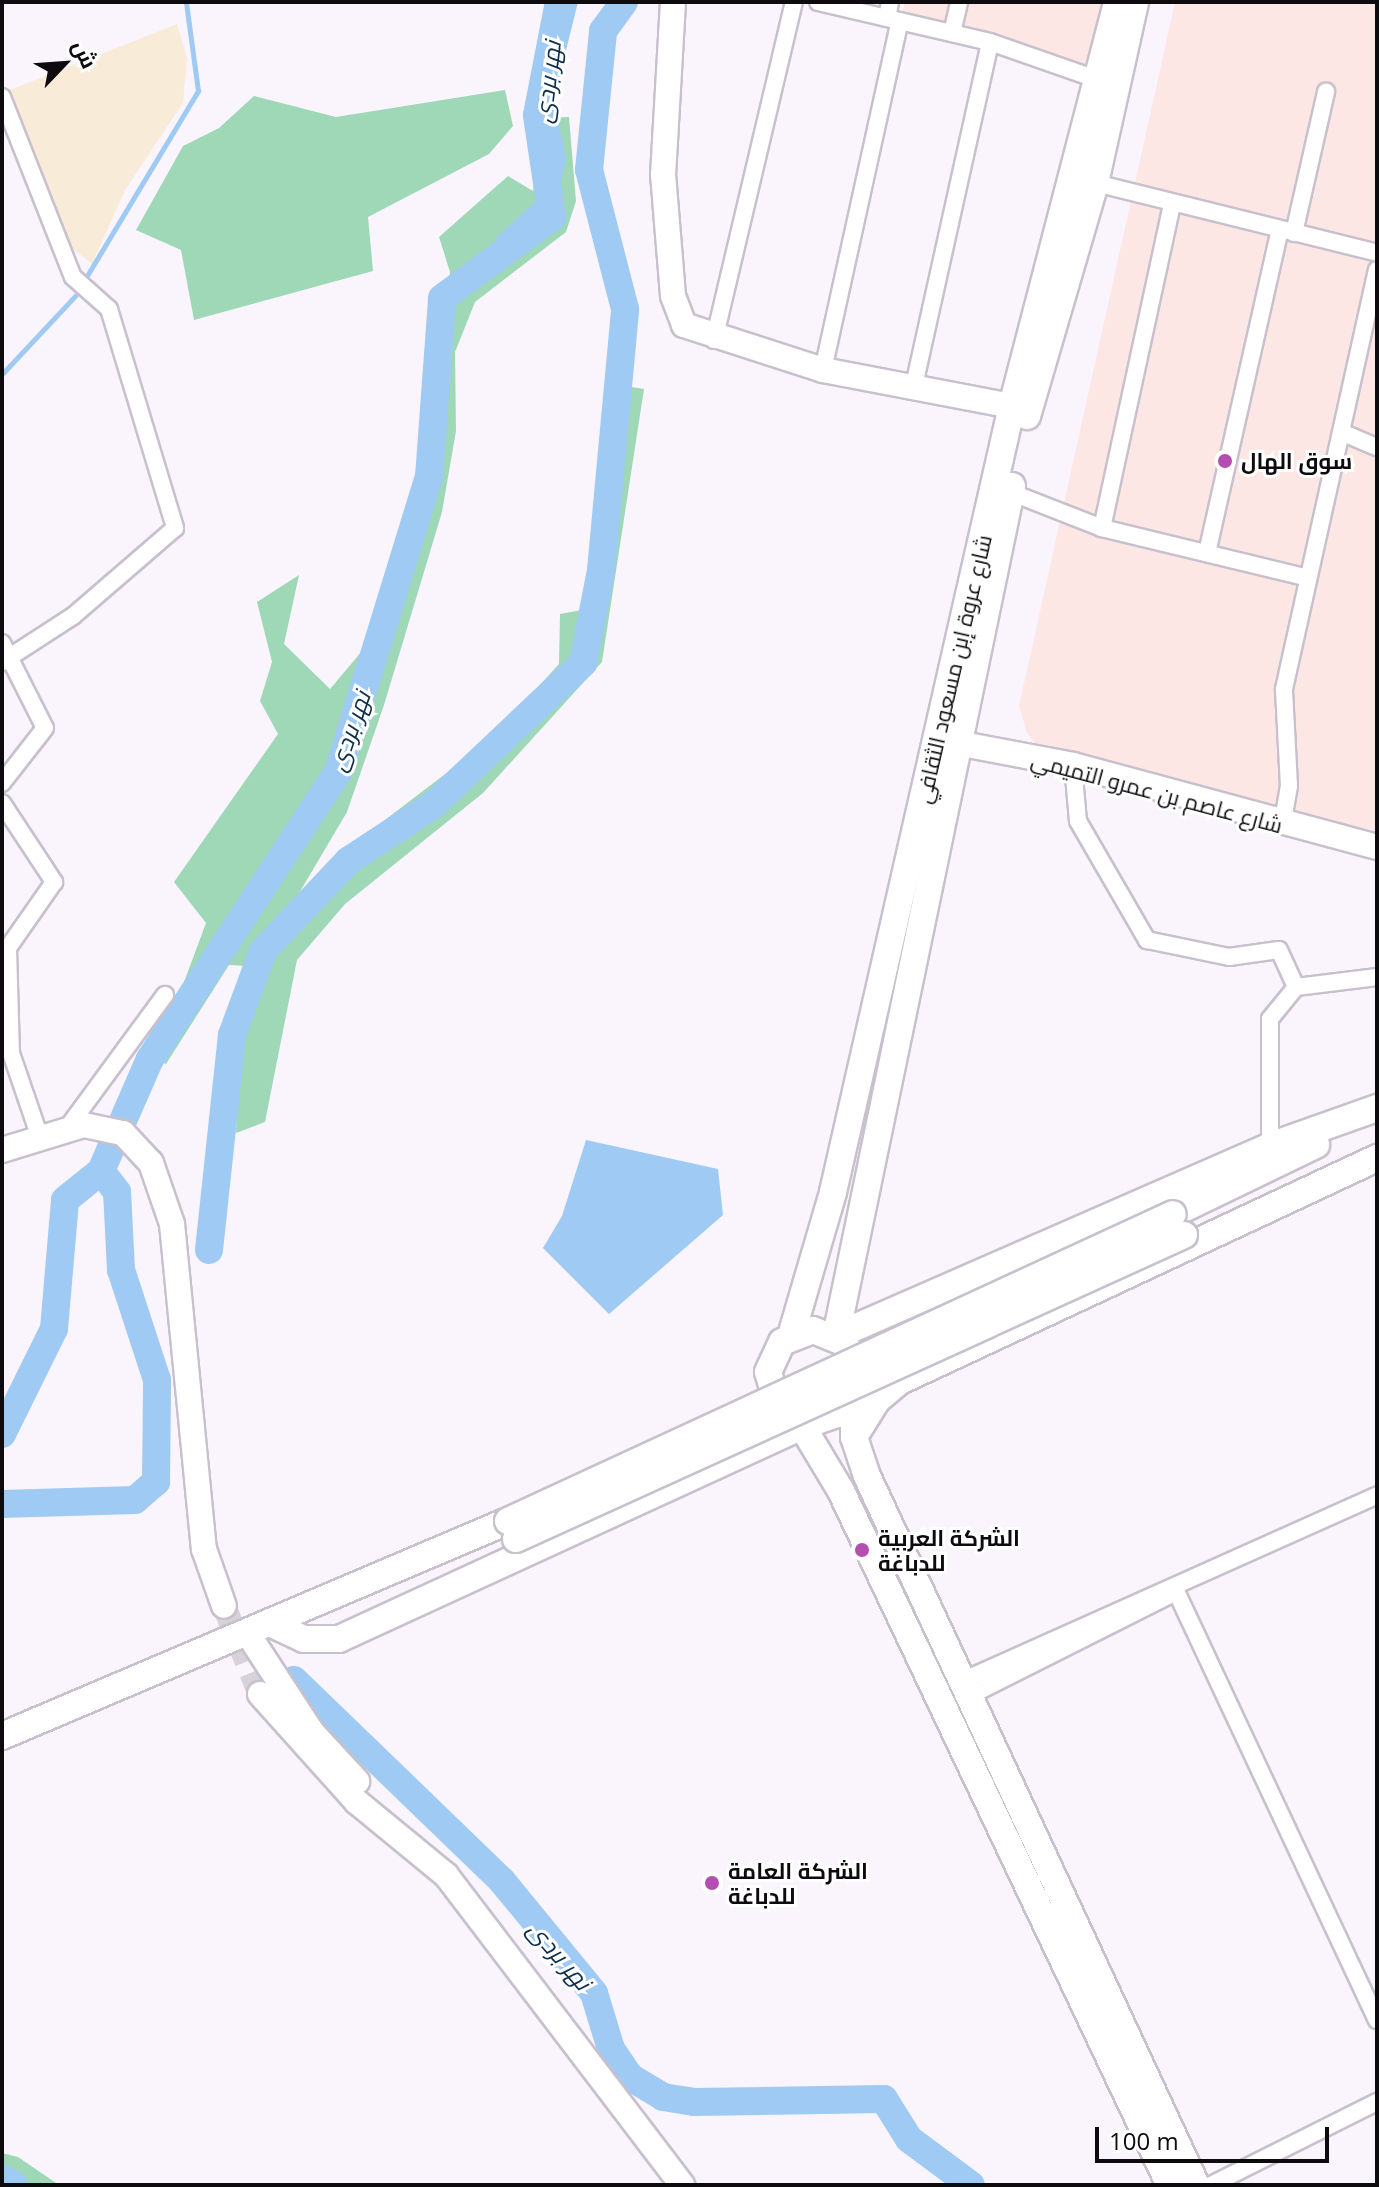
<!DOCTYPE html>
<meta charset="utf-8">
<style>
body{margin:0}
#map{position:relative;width:1379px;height:2187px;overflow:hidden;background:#faf5fd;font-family:"Open Sans",Cairo,sans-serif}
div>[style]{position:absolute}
.commercial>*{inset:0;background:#fde7e5}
.education>*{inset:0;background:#f8ebd7}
.green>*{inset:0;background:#9ed8b7}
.water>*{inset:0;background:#9ecaf4}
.stream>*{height:5px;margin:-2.5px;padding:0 2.5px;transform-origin:2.5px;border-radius:2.5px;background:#9ecaf4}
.river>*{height:28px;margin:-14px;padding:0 14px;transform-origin:14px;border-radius:14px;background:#9ecaf4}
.secondary-tunnel>*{height:24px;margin-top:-12px;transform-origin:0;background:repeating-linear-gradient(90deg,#d7d2d9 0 24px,transparent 0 36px)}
.roads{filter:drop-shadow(2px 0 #c8c0cd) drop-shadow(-2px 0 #c8c0cd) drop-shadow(0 2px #c8c0cd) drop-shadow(0 -2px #c8c0cd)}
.street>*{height:16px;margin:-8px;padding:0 8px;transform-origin:8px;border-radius:8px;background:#fff}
.secondary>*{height:24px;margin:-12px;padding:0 12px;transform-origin:12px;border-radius:12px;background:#fff}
.primary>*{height:26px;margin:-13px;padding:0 13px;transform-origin:13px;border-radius:13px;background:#fff}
.bridges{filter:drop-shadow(2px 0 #c8c0cd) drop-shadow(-2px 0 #c8c0cd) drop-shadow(0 2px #c8c0cd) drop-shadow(0 -2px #c8c0cd)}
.primary-bridge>*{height:26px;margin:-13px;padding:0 13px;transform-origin:13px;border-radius:13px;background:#fff}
.dots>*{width:22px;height:22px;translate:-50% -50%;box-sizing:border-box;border:4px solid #fff;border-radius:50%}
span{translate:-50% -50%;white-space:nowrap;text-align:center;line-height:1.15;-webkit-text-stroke:6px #fff;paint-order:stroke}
.poi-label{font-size:22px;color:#0e0b0f;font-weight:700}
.left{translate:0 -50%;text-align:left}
.street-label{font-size:22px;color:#0e0b0f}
.water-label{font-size:24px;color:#0f304c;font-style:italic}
.frame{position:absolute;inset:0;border:4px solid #0e0b0f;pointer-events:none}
.north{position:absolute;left:24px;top:24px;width:80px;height:80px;-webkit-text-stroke:6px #fff;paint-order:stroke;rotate:65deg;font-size:22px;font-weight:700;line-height:32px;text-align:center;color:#0e0b0f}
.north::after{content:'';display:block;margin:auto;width:28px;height:36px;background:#0e0b0f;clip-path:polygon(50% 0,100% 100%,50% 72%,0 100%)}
.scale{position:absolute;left:1095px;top:2127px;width:234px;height:36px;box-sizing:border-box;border:4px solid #0e0b0f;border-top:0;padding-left:10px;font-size:24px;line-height:28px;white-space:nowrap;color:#0e0b0f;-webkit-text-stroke:6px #fff;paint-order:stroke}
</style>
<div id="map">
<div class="commercial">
<i style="clip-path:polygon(905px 2px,1116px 2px,1100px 71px,899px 26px)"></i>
<i style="clip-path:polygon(1175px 2px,1377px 2px,1377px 831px,1048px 759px,1027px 733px,1019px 706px)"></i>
</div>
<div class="education">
<i style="clip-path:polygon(177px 24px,187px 58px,183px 103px,125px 190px,92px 264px,71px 247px,5px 92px)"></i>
</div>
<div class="green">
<i style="clip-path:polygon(505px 90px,513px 126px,489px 154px,368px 217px,373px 271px,194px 320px,181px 250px,136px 230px,183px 146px,219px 128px,254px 96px,336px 117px)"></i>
<i style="clip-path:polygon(569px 117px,576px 201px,566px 232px,475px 302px,455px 352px,456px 431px,442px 512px,384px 705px,347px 812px,295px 900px,343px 852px,491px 739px,559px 664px,560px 614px,582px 610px,593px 562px,607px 383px,644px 389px,602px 662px,483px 793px,345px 904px,297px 960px,265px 1122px,236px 1133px,239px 1049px,263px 967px,229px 965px,166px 1064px,140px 1051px,184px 982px,206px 923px,174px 882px,278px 734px,260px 701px,272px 662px,257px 602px,299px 575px,284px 644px,330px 689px,368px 644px,416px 494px,421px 416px,446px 315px,450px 272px,439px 237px,508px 176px,533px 191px,548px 118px)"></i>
<i style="clip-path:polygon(2px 2153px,18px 2157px,59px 2185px,2px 2185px)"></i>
</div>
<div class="water">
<i style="clip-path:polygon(557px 2px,578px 2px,554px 99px,566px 159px,552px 217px,464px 282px,498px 236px,548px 190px,537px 115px)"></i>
<i style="clip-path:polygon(586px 1140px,718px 1169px,723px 1215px,609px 1314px,543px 1248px,562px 1216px)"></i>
</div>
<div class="stream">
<i style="left:88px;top:274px;width:214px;rotate:-59deg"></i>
<i style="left:198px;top:91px;width:90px;rotate:-97.7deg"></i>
<i style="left:2px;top:374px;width:107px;rotate:-46.9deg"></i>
</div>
<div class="river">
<i style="left:209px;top:1250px;width:216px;rotate:-83.9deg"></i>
<i style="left:232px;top:1035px;width:90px;rotate:-69.7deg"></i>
<i style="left:263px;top:951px;width:124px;rotate:-46.6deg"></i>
<i style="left:348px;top:861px;width:102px;rotate:-33.4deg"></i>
<i style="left:433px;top:805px;width:207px;rotate:-43.4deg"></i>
<i style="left:583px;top:663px;width:95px;rotate:-79deg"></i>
<i style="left:601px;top:570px;width:262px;rotate:-84.7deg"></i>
<i style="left:625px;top:309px;width:144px;rotate:-104.5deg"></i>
<i style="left:589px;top:170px;width:140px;rotate:-84.2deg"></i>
<i style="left:603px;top:31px;width:36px;rotate:-54deg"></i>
<i style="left:2px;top:1434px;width:117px;rotate:-63.7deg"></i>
<i style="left:54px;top:1329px;width:129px;rotate:-85.1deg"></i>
<i style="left:65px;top:1200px;width:46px;rotate:-38.9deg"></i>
<i style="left:101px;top:1171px;width:122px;rotate:-66.4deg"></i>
<i style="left:150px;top:1059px;width:343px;rotate:-56.8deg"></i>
<i style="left:338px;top:772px;width:309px;rotate:-72.9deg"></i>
<i style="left:429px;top:477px;width:179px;rotate:-85.8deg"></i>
<i style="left:442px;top:298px;width:137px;rotate:-36.4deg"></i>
<i style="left:552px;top:217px;width:103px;rotate:-98.4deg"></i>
<i style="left:537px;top:115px;width:115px;rotate:-79deg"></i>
<i style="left:2px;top:1504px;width:133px;rotate:-1.7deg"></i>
<i style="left:135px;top:1500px;width:28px;rotate:-41deg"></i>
<i style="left:156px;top:1482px;width:102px;rotate:-89.4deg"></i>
<i style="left:157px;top:1380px;width:116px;rotate:-108.1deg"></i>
<i style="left:121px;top:1270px;width:78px;rotate:-92.9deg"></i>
<i style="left:117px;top:1192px;width:26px;rotate:-127deg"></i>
<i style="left:294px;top:1680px;width:289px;rotate:44deg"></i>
<i style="left:502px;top:1881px;width:145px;rotate:50.6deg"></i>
<i style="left:594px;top:1993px;width:59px;rotate:73.1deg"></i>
<i style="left:611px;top:2049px;width:34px;rotate:56deg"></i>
<i style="left:630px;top:2077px;width:39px;rotate:31deg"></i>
<i style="left:663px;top:2097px;width:31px;rotate:9deg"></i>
<i style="left:694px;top:2102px;width:190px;rotate:-0.9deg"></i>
<i style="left:884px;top:2099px;width:47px;rotate:58deg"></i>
<i style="left:909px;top:2139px;width:77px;rotate:36.6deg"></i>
<i style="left:2px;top:2178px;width:14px;rotate:30deg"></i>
</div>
<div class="secondary-tunnel">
<i style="left:224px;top:1606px;width:95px;rotate:67.8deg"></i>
</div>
<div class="roads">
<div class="street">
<i style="left:818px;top:2px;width:177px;rotate:13.1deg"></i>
<i style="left:990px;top:42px;width:112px;rotate:19.2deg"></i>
<i style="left:887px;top:18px;width:16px;rotate:-79deg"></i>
<i style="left:952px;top:33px;width:32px;rotate:-77deg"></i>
<i style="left:2px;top:97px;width:193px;rotate:68.5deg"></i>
<i style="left:73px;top:277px;width:48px;rotate:41.6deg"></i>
<i style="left:109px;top:309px;width:229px;rotate:73.2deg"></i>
<i style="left:175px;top:528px;width:135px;rotate:139.2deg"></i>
<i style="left:73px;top:616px;width:85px;rotate:147.1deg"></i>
<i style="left:1095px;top:183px;width:291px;rotate:13.9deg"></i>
<i style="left:1294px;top:233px;width:145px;rotate:-77.2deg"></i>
<i style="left:714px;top:340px;width:347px;rotate:-76.7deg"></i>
<i style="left:823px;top:370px;width:357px;rotate:-77.6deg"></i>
<i style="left:913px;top:390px;width:356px;rotate:-77.5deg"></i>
<i style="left:1341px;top:432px;width:39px;rotate:23deg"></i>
<i style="left:1010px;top:492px;width:99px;rotate:21.4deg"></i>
<i style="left:1102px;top:528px;width:212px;rotate:13.6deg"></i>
<i style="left:1102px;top:528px;width:330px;rotate:-77.8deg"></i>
<i style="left:1207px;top:553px;width:331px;rotate:-77.3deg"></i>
<i style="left:2px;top:643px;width:95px;rotate:63.2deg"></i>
<i style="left:45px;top:728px;width:70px;rotate:128deg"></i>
<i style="left:1073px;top:765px;width:56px;rotate:84.9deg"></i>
<i style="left:1078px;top:821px;width:138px;rotate:59.9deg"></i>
<i style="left:1147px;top:940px;width:84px;rotate:11.7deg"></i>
<i style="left:1229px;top:957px;width:50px;rotate:-8deg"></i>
<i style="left:1279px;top:950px;width:41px;rotate:65.3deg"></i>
<i style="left:1296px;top:987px;width:41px;rotate:129.1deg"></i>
<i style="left:1270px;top:1019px;width:127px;rotate:90deg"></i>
<i style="left:2px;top:803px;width:95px;rotate:56.6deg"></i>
<i style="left:54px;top:882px;width:80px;rotate:124.9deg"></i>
<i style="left:8px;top:948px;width:105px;rotate:88.4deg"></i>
<i style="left:11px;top:1053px;width:87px;rotate:71.1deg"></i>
<i style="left:1282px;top:826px;width:41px;rotate:-80.1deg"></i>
<i style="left:1289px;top:786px;width:97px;rotate:-93deg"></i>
<i style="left:1284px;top:689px;width:429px;rotate:-77.5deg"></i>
<i style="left:1296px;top:987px;width:82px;rotate:-7deg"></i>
<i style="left:68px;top:1127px;width:164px;rotate:-53.7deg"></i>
<i style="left:1175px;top:1589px;width:476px;rotate:64.9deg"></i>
<i style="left:962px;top:1681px;width:455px;rotate:-24.1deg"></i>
<i style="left:969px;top:1696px;width:223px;rotate:-26.7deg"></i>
<i style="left:1211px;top:2185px;width:186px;rotate:-26.6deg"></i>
</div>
<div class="secondary">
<i style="left:673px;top:2px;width:172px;rotate:93.3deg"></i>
<i style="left:663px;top:174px;width:122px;rotate:85.3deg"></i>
<i style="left:673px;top:296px;width:31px;rotate:69deg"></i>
<i style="left:684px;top:325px;width:146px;rotate:17.9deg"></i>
<i style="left:823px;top:370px;width:192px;rotate:10.8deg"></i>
<i style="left:941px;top:740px;width:134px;rotate:10.7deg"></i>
<i style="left:1073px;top:765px;width:315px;rotate:15.1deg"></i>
<i style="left:2px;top:1150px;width:86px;rotate:-17deg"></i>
<i style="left:84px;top:1125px;width:40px;rotate:12deg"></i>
<i style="left:123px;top:1133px;width:41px;rotate:47deg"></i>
<i style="left:151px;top:1163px;width:65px;rotate:71deg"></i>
<i style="left:172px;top:1224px;width:327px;rotate:84.4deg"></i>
<i style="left:204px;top:1549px;width:60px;rotate:70.7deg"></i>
<i style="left:248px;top:1634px;width:117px;rotate:56.9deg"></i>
<i style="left:312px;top:1732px;width:67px;rotate:47.4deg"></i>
<i style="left:260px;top:1694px;width:145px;rotate:48.1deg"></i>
<i style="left:357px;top:1802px;width:115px;rotate:39.4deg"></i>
<i style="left:446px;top:1875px;width:390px;rotate:52.7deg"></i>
</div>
<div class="primary">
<i style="left:1027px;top:416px;width:243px;rotate:-73.7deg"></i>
<i style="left:1095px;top:183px;width:185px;rotate:-77.5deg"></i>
<i style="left:1173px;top:1214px;width:159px;rotate:-25.8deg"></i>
<i style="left:813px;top:1330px;width:35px;rotate:22deg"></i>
<i style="left:845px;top:1343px;width:43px;rotate:72.4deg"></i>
<i style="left:858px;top:1384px;width:37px;rotate:125deg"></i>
<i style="left:837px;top:1414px;width:37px;rotate:161deg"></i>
<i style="left:802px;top:1426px;width:34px;rotate:-137deg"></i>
<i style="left:777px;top:1403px;width:32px;rotate:-106deg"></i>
<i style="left:768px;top:1372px;width:33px;rotate:-65deg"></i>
<i style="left:782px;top:1342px;width:33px;rotate:-21deg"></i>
<i style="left:791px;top:1336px;width:150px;rotate:-73.7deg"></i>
<i style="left:833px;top:1192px;width:806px;rotate:-77.17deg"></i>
<i style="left:1012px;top:406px;width:417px;rotate:-75.4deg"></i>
<i style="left:836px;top:1336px;width:868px;rotate:-78.3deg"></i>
<i style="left:836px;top:1336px;width:474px;rotate:-23.6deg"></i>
<i style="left:1270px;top:1146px;width:114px;rotate:-19.6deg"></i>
<i style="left:854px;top:1395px;width:42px;rotate:90deg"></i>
<i style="left:854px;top:1437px;width:41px;rotate:71.6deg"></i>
<i style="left:867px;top:1476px;width:782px;rotate:65.11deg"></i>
<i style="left:854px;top:1437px;width:44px;rotate:-58.1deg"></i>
<i style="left:877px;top:1400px;width:30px;rotate:-40deg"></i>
<i style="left:900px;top:1381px;width:527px;rotate:-25.06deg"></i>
<i style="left:274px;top:1625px;width:33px;rotate:25deg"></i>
<i style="left:304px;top:1639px;width:35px"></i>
<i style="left:339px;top:1639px;width:510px;rotate:-24.7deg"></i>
<i style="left:802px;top:1426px;width:76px;rotate:59deg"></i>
<i style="left:841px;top:1491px;width:768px;rotate:64.64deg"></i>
<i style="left:2px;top:1736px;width:550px;rotate:-23.02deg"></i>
</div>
</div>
<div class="bridges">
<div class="primary-bridge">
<i style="left:508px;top:1521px;width:732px;rotate:-24.78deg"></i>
<i style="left:516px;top:1539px;width:734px;rotate:-24.47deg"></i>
</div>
</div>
<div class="dots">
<i style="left:1225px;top:461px;background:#b54eb1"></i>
<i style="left:862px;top:1550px;background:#b54eb1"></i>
<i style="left:712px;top:1883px;background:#b54eb1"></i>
</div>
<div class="poi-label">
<span class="left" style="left:1241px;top:461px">سوق الهال</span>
<span class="left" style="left:878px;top:1550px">الشركة العربية<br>للدباغة</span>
<span class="left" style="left:728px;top:1883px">الشركة العامة<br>للدباغة</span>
</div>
<div class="street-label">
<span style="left:953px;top:669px;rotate:-77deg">شارع عروة إبن مسعود الثقافي</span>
<span style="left:1157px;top:792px;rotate:15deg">شارع عاصم بن عمرو التميمي</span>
</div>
<div class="water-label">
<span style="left:547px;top:82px;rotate:-83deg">نهر بردى</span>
<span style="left:349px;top:731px;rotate:-71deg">نهر بردى</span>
<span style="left:560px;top:1955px;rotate:49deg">نهر بردى</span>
</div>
<div class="frame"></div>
<div class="north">ش</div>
<div class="scale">100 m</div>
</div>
